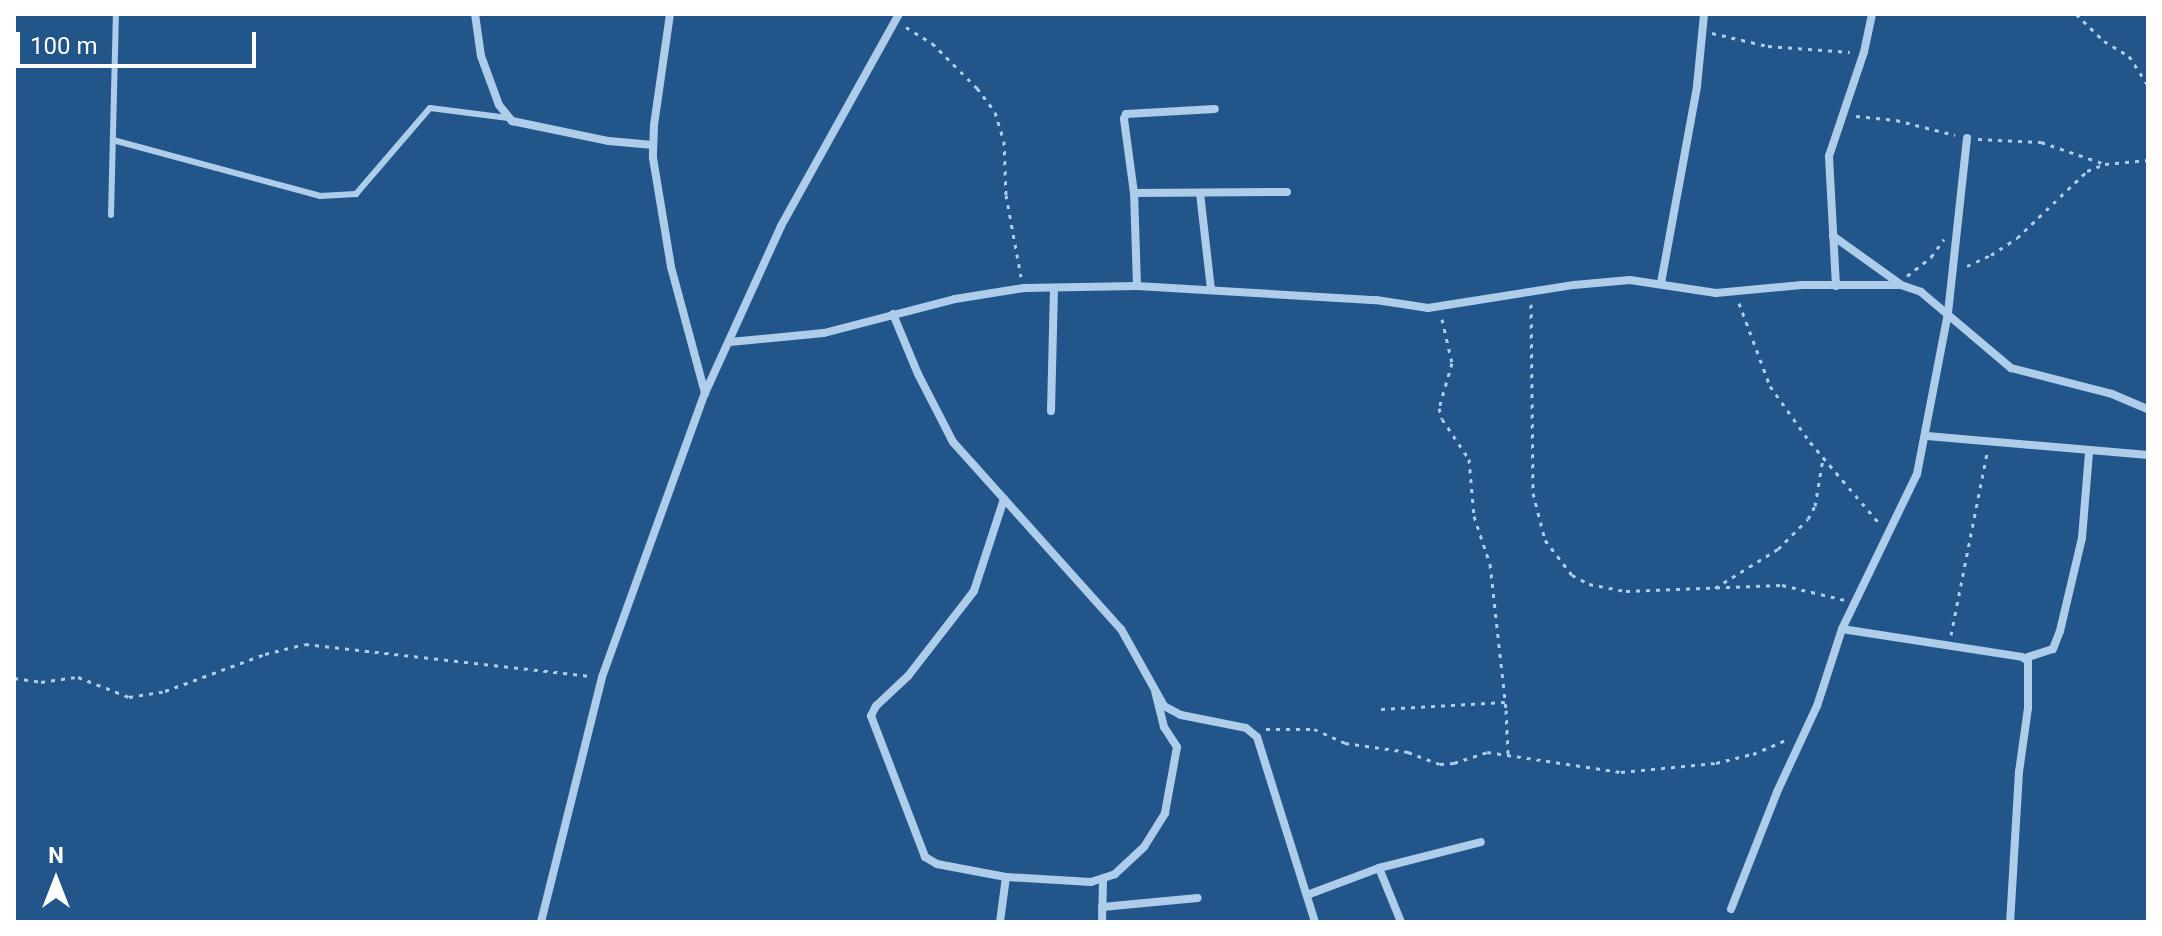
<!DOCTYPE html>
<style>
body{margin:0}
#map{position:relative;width:2162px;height:936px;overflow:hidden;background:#225589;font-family:Roboto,sans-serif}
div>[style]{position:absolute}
.path>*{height:3px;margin-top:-1.5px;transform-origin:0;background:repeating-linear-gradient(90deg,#aecdea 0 4px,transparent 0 10px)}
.lane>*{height:6px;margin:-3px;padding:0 3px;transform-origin:3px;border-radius:3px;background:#aecdea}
.street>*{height:8px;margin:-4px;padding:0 4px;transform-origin:4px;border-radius:4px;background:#aecdea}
span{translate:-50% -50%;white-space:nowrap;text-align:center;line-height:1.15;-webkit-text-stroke:7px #225589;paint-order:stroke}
.frame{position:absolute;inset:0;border:16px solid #fff;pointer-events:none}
.north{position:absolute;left:16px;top:840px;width:80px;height:80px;-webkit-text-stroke:6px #225589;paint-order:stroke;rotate:0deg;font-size:22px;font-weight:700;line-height:32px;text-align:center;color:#fff}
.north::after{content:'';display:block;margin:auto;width:28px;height:36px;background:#fff;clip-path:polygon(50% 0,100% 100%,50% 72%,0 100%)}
.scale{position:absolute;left:16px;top:32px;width:240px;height:36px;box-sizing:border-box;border:4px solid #fff;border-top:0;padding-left:10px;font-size:24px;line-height:28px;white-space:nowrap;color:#fff;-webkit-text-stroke:6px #225589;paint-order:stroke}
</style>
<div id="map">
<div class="path">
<i style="left:2076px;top:14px;width:39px;rotate:44deg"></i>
<i style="left:2104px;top:41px;width:29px;rotate:31deg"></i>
<i style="left:2129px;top:56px;width:35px;rotate:57deg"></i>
<i style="left:906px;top:27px;width:31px;rotate:32deg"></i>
<i style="left:932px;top:43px;width:64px;rotate:45deg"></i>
<i style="left:977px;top:88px;width:30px;rotate:53deg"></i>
<i style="left:995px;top:112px;width:30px;rotate:73deg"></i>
<i style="left:1004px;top:141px;width:54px;rotate:87.9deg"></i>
<i style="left:1006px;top:195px;width:83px;rotate:79.6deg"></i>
<i style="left:1712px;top:33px;width:57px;rotate:13.1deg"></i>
<i style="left:1768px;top:46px;width:82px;rotate:4.2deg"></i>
<i style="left:1856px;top:116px;width:40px;rotate:5.7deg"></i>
<i style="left:1896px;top:120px;width:61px;rotate:14.3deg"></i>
<i style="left:1978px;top:139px;width:63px;rotate:2.7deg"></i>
<i style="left:2041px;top:142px;width:68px;rotate:19deg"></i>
<i style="left:1967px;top:266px;width:26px;rotate:-25deg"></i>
<i style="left:1991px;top:255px;width:31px;rotate:-33deg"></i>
<i style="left:2017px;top:238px;width:97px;rotate:-43.7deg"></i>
<i style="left:2087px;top:171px;width:19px;rotate:-21deg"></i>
<i style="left:2105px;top:164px;width:43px;rotate:-5.3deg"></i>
<i style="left:1907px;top:276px;width:31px;rotate:-38deg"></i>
<i style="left:1931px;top:257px;width:22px;rotate:-54deg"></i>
<i style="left:1739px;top:303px;width:89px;rotate:69.5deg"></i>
<i style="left:1770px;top:386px;width:69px;rotate:54.5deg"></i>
<i style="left:1810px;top:442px;width:106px;rotate:49.6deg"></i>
<i style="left:1531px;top:304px;width:189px;rotate:89.4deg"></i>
<i style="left:1533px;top:493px;width:49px;rotate:75.7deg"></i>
<i style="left:1545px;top:540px;width:44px;rotate:52.4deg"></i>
<i style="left:1572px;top:575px;width:19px;rotate:28deg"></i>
<i style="left:1589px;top:584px;width:38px;rotate:11deg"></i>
<i style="left:1626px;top:591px;width:156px;rotate:-2.2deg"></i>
<i style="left:1782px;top:585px;width:65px;rotate:13.4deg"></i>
<i style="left:1442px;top:319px;width:45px;rotate:77.2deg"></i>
<i style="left:1452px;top:363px;width:47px;rotate:106.1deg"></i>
<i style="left:1439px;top:408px;width:11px;rotate:75deg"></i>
<i style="left:1442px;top:419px;width:48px;rotate:56deg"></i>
<i style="left:1469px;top:459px;width:57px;rotate:85deg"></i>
<i style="left:1474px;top:516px;width:51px;rotate:71.6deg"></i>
<i style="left:1490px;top:564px;width:147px;rotate:83.7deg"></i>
<i style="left:1506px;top:710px;width:44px;rotate:87.4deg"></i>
<i style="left:1715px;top:588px;width:74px;rotate:-31.8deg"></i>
<i style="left:1778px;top:549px;width:42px;rotate:-45deg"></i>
<i style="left:1808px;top:519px;width:15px;rotate:-62deg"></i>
<i style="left:1815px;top:506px;width:49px;rotate:-80.5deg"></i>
<i style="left:1951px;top:635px;width:185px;rotate:-78.8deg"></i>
<i style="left:14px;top:678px;width:27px;rotate:8deg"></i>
<i style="left:41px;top:682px;width:37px;rotate:-8deg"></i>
<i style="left:78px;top:677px;width:55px;rotate:21.4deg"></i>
<i style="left:129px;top:697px;width:36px;rotate:-9deg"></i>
<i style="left:165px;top:691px;width:107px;rotate:-20.3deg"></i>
<i style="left:265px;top:654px;width:41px;rotate:-14deg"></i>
<i style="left:305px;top:644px;width:287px;rotate:6.4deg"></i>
<i style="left:1381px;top:709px;width:124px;rotate:-3.2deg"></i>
<i style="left:1266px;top:729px;width:48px"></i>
<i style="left:1314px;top:729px;width:34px;rotate:24deg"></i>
<i style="left:1345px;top:743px;width:64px;rotate:8.1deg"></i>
<i style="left:1408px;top:752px;width:34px;rotate:21deg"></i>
<i style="left:1440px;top:764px;width:14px;rotate:-4deg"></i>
<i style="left:1454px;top:763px;width:35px;rotate:-18deg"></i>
<i style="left:1487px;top:752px;width:135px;rotate:8.5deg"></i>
<i style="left:1621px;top:772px;width:95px;rotate:-5.4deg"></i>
<i style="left:1716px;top:763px;width:38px;rotate:-14deg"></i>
<i style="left:1753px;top:754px;width:38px;rotate:-23deg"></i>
</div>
<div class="lane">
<i style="left:113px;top:140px;width:214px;rotate:15.1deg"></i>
<i style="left:320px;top:196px;width:36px;rotate:-3deg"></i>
<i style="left:356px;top:194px;width:113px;rotate:-49.3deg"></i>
<i style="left:430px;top:108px;width:79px;rotate:7.3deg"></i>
<i style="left:111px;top:215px;width:201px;rotate:-88.6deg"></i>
</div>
<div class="street">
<i style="left:475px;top:14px;width:42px;rotate:81.9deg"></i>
<i style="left:481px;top:56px;width:52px;rotate:69.8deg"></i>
<i style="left:499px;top:105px;width:21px;rotate:51deg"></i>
<i style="left:512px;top:121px;width:99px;rotate:11.7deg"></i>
<i style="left:609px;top:141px;width:44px;rotate:5.2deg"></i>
<i style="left:670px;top:14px;width:112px;rotate:98.2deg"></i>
<i style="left:654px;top:125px;width:33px;rotate:92deg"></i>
<i style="left:653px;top:158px;width:110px;rotate:80.6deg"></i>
<i style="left:671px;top:267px;width:131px;rotate:74.9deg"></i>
<i style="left:1134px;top:193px;width:153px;rotate:-0.4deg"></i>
<i style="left:1200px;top:193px;width:97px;rotate:83.5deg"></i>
<i style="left:1833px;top:236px;width:82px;rotate:35.6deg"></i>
<i style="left:1661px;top:283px;width:200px;rotate:-79.6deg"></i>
<i style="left:1697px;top:86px;width:72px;rotate:-84.4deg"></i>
<i style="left:1137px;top:286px;width:93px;rotate:-91.8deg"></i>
<i style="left:1134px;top:193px;width:75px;rotate:-97.7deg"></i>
<i style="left:1124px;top:119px;width:5px;rotate:-68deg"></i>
<i style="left:1126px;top:114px;width:89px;rotate:-3.2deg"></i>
<i style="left:1836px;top:286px;width:130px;rotate:-93.1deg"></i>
<i style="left:1829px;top:156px;width:110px;rotate:-71.4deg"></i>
<i style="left:1864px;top:52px;width:39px;rotate:-78deg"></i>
<i style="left:893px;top:314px;width:65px;rotate:67.4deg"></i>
<i style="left:918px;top:374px;width:76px;rotate:62.8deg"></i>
<i style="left:953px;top:442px;width:251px;rotate:48.1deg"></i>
<i style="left:1121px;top:629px;width:88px;rotate:60.8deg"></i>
<i style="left:1164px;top:706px;width:19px;rotate:28deg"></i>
<i style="left:1181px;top:715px;width:66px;rotate:11.3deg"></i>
<i style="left:1246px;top:728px;width:14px;rotate:39deg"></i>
<i style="left:1257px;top:737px;width:194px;rotate:72.6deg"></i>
<i style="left:730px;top:342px;width:94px;rotate:-5.5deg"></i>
<i style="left:824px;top:333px;width:135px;rotate:-14.5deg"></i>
<i style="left:955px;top:299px;width:70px;rotate:-9.1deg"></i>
<i style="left:1024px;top:288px;width:113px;rotate:-1deg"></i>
<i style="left:1137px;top:286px;width:239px;rotate:3.4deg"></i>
<i style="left:1376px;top:300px;width:53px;rotate:8.7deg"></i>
<i style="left:1428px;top:308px;width:148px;rotate:-9deg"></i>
<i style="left:1574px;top:285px;width:56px;rotate:-5.1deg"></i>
<i style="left:1630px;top:280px;width:87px;rotate:8.6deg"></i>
<i style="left:1716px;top:293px;width:86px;rotate:-5.3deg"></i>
<i style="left:1802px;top:285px;width:99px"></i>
<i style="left:1901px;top:285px;width:21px;rotate:19deg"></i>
<i style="left:1921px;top:292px;width:118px;rotate:40.2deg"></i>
<i style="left:2011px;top:368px;width:104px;rotate:14.4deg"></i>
<i style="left:2112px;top:394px;width:39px;rotate:23deg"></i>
<i style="left:1051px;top:411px;width:122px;rotate:-88.6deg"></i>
<i style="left:1927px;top:436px;width:222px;rotate:4.9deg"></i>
<i style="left:1004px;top:499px;width:97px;rotate:108.1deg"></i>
<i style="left:974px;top:591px;width:108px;rotate:127.8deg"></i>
<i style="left:908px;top:676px;width:44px;rotate:136.8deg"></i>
<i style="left:876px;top:706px;width:11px;rotate:117deg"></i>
<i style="left:871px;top:716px;width:151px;rotate:69deg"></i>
<i style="left:925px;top:857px;width:14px;rotate:30deg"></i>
<i style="left:937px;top:864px;width:70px;rotate:10.7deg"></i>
<i style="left:1006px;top:877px;width:85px;rotate:3.4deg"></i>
<i style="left:1091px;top:882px;width:25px;rotate:-18deg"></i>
<i style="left:1115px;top:874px;width:40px;rotate:-43deg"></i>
<i style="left:1144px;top:847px;width:40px;rotate:-58deg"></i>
<i style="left:1165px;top:813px;width:67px;rotate:-79.7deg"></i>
<i style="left:1177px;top:747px;width:24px;rotate:-123deg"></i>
<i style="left:1164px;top:727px;width:36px;rotate:-104deg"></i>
<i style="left:1842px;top:629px;width:182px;rotate:8.8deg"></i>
<i style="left:2022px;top:657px;width:7px;rotate:34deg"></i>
<i style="left:2028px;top:661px;width:47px;rotate:90deg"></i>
<i style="left:2028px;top:708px;width:65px;rotate:98deg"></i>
<i style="left:2019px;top:772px;width:150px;rotate:93.4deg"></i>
<i style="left:2025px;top:658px;width:29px;rotate:-18deg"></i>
<i style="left:2053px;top:649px;width:19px;rotate:-69deg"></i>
<i style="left:2060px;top:631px;width:96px;rotate:-76.7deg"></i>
<i style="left:2082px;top:538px;width:86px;rotate:-85.3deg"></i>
<i style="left:1379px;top:868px;width:58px;rotate:67.8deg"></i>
<i style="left:1307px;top:895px;width:77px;rotate:-20.6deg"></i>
<i style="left:1379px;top:868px;width:105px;rotate:-14.3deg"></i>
<i style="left:1102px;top:907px;width:96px;rotate:-5.4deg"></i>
<i style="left:1731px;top:909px;width:126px;rotate:-68.5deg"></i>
<i style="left:1777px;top:792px;width:95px;rotate:-65.1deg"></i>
<i style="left:1817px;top:706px;width:81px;rotate:-72deg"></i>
<i style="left:1842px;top:629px;width:172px;rotate:-64.2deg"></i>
<i style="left:1917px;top:474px;width:164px;rotate:-79.1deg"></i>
<i style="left:1948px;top:313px;width:176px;rotate:-83.8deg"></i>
<i style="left:541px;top:922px;width:252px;rotate:-76deg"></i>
<i style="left:602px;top:677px;width:302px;rotate:-70.1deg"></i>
<i style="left:705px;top:393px;width:183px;rotate:-65.5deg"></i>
<i style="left:781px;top:226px;width:243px;rotate:-60.9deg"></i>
<i style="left:1000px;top:922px;width:45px;rotate:-82.4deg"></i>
<i style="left:1102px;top:922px;width:42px;rotate:-88.6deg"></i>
</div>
<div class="frame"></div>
<div class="north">N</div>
<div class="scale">100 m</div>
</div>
